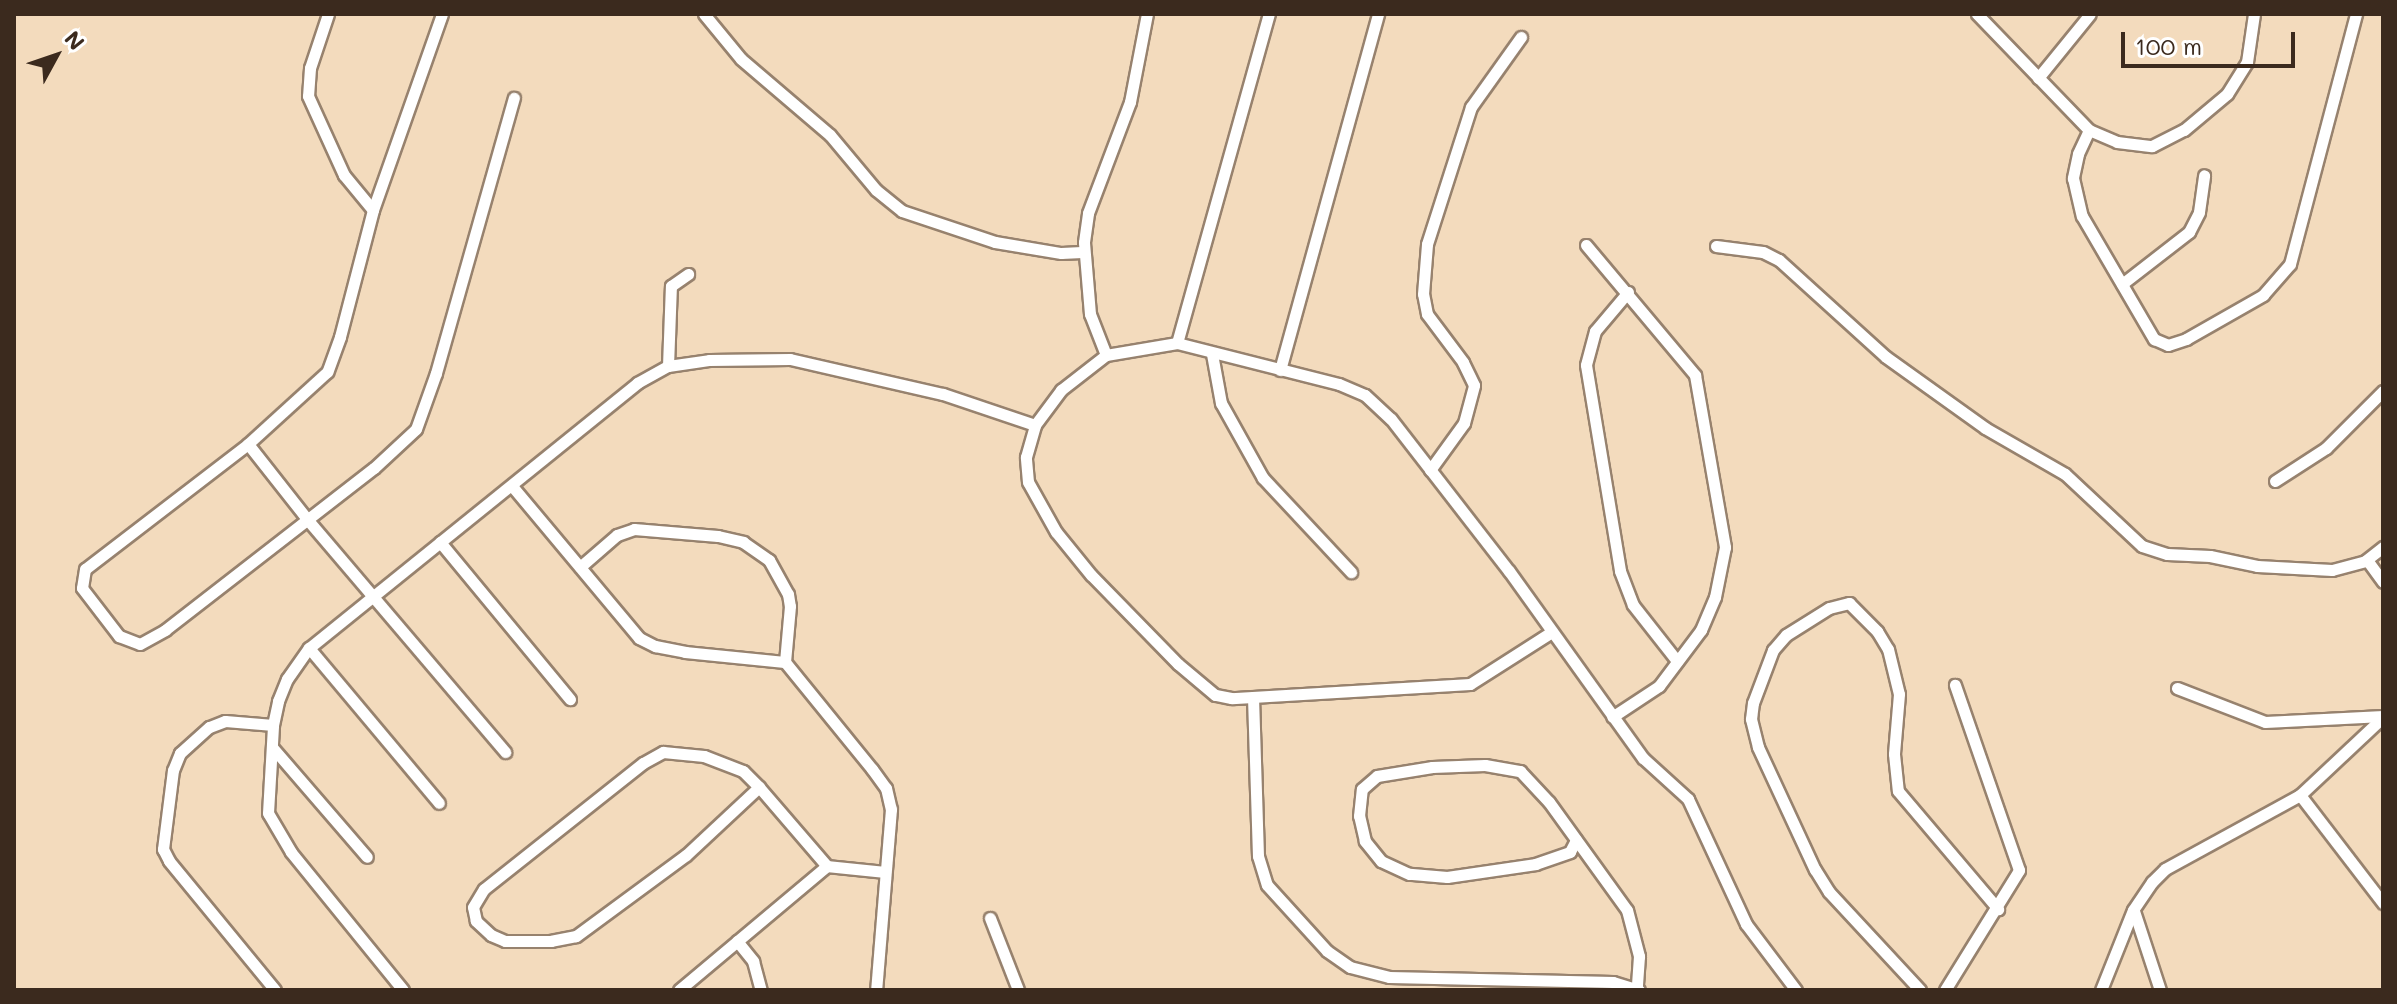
<!DOCTYPE html>
<style>
body{margin:0}
#map{position:relative;width:2397px;height:1004px;overflow:hidden;background:#f3dbbd;font-family:Mali,sans-serif}
div>[style]{position:absolute}
.roads{filter:drop-shadow(2px 0 #97826e) drop-shadow(-2px 0 #97826e) drop-shadow(0 2px #97826e) drop-shadow(0 -2px #97826e)}
.street>*{height:11px;margin:-5.5px;padding:0 5.5px;transform-origin:5.5px;border-radius:5.5px;background:#fff}
span{translate:-50% -50%;white-space:nowrap;text-align:center;line-height:1.15;-webkit-text-stroke:7px #fff;paint-order:stroke}
.frame{position:absolute;inset:0;border:16px solid #3b2a1e;pointer-events:none}
.north{position:absolute;left:16px;top:16px;width:80px;height:80px;-webkit-text-stroke:6px #fff;paint-order:stroke;rotate:50deg;font-size:22px;font-weight:700;line-height:32px;text-align:center;color:#3b2a1e}
.north::after{content:'';display:block;margin:auto;width:28px;height:36px;background:#3b2a1e;clip-path:polygon(50% 0,100% 100%,50% 72%,0 100%)}
.scale{position:absolute;left:2121px;top:32px;width:174px;height:36px;box-sizing:border-box;border:4px solid #3b2a1e;border-top:0;padding-left:10px;font-size:24px;line-height:28px;white-space:nowrap;color:#3b2a1e;-webkit-text-stroke:6px #fff;paint-order:stroke}
</style>
<div id="map">
<div class="roads">
<div class="street">
<i style="left:328px;top:14px;width:57px;rotate:108.4deg"></i>
<i style="left:310px;top:68px;width:28px;rotate:94deg"></i>
<i style="left:308px;top:96px;width:87px;rotate:65.5deg"></i>
<i style="left:344px;top:175px;width:45px;rotate:50.4deg"></i>
<i style="left:442px;top:14px;width:208px;rotate:109.4deg"></i>
<i style="left:373px;top:210px;width:131px;rotate:104.6deg"></i>
<i style="left:340px;top:337px;width:37px;rotate:110deg"></i>
<i style="left:327px;top:372px;width:107px;rotate:137.7deg"></i>
<i style="left:248px;top:444px;width:205px;rotate:142.5deg"></i>
<i style="left:85px;top:569px;width:19px;rotate:99deg"></i>
<i style="left:82px;top:588px;width:61px;rotate:52.4deg"></i>
<i style="left:119px;top:636px;width:22px;rotate:21deg"></i>
<i style="left:140px;top:644px;width:29px;rotate:-29deg"></i>
<i style="left:165px;top:630px;width:264px;rotate:-37.8deg"></i>
<i style="left:374px;top:468px;width:57px;rotate:-42.9deg"></i>
<i style="left:416px;top:429px;width:59px;rotate:-70.3deg"></i>
<i style="left:436px;top:373px;width:286px;rotate:-74.2deg"></i>
<i style="left:704px;top:14px;width:58px;rotate:50.6deg"></i>
<i style="left:741px;top:59px;width:117px;rotate:40.5deg"></i>
<i style="left:830px;top:135px;width:72px;rotate:50.1deg"></i>
<i style="left:876px;top:190px;width:33px;rotate:39deg"></i>
<i style="left:902px;top:211px;width:98px;rotate:18.4deg"></i>
<i style="left:995px;top:242px;width:67px;rotate:9.5deg"></i>
<i style="left:1061px;top:253px;width:21px;rotate:-3deg"></i>
<i style="left:1977px;top:14px;width:161px;rotate:46deg"></i>
<i style="left:2089px;top:130px;width:30px;rotate:23deg"></i>
<i style="left:2117px;top:142px;width:35px;rotate:7deg"></i>
<i style="left:2152px;top:146px;width:36px;rotate:-27deg"></i>
<i style="left:2184px;top:130px;width:56px;rotate:-39.9deg"></i>
<i style="left:2227px;top:94px;width:38px;rotate:-58deg"></i>
<i style="left:2247px;top:62px;width:49px;rotate:-81.7deg"></i>
<i style="left:2038px;top:78px;width:82px;rotate:-50.9deg"></i>
<i style="left:2089px;top:130px;width:26px;rotate:115deg"></i>
<i style="left:2078px;top:154px;width:25px;rotate:102deg"></i>
<i style="left:2073px;top:178px;width:39px;rotate:77deg"></i>
<i style="left:2082px;top:216px;width:143px;rotate:59.7deg"></i>
<i style="left:2154px;top:339px;width:15px;rotate:23deg"></i>
<i style="left:2168px;top:345px;width:19px;rotate:-18deg"></i>
<i style="left:2186px;top:339px;width:89px;rotate:-29.7deg"></i>
<i style="left:2263px;top:295px;width:41px;rotate:-48.9deg"></i>
<i style="left:2290px;top:264px;width:259px;rotate:-75.2deg"></i>
<i style="left:1586px;top:245px;width:170px;rotate:50deg"></i>
<i style="left:1695px;top:375px;width:175px;rotate:80.1deg"></i>
<i style="left:1725px;top:547px;width:51px;rotate:101.3deg"></i>
<i style="left:1715px;top:597px;width:36px;rotate:113deg"></i>
<i style="left:1701px;top:630px;width:70px;rotate:126.9deg"></i>
<i style="left:1659px;top:686px;width:56px;rotate:146.6deg"></i>
<i style="left:1716px;top:246px;width:47px;rotate:7.3deg"></i>
<i style="left:1763px;top:252px;width:18px;rotate:27deg"></i>
<i style="left:1779px;top:260px;width:144px;rotate:42.2deg"></i>
<i style="left:1886px;top:357px;width:122px;rotate:35.6deg"></i>
<i style="left:1985px;top:428px;width:92px;rotate:29.9deg"></i>
<i style="left:2065px;top:474px;width:105px;rotate:43.1deg"></i>
<i style="left:2142px;top:546px;width:26px;rotate:18deg"></i>
<i style="left:2167px;top:554px;width:43px;rotate:2.7deg"></i>
<i style="left:2210px;top:556px;width:48px;rotate:12deg"></i>
<i style="left:2257px;top:566px;width:75px;rotate:3.1deg"></i>
<i style="left:2332px;top:570px;width:34px;rotate:-15deg"></i>
<i style="left:2365px;top:561px;width:23px;rotate:-38deg"></i>
<i style="left:2122px;top:284px;width:85px;rotate:-37.8deg"></i>
<i style="left:2189px;top:232px;width:22px;rotate:-63deg"></i>
<i style="left:2199px;top:212px;width:37px;rotate:-82deg"></i>
<i style="left:1628px;top:292px;width:51px;rotate:130.2deg"></i>
<i style="left:1595px;top:331px;width:35px;rotate:105deg"></i>
<i style="left:1586px;top:365px;width:209px;rotate:80.6deg"></i>
<i style="left:1620px;top:571px;width:36px;rotate:69deg"></i>
<i style="left:1633px;top:605px;width:71px;rotate:51.8deg"></i>
<i style="left:1177px;top:343px;width:342px;rotate:-74.4deg"></i>
<i style="left:1212px;top:354px;width:50px;rotate:79.6deg"></i>
<i style="left:1221px;top:403px;width:86px;rotate:60.8deg"></i>
<i style="left:1263px;top:478px;width:129px;rotate:46.9deg"></i>
<i style="left:1106px;top:355px;width:44px;rotate:-111.3deg"></i>
<i style="left:1090px;top:314px;width:72px;rotate:-94.8deg"></i>
<i style="left:1084px;top:242px;width:29px;rotate:-82deg"></i>
<i style="left:1088px;top:213px;width:119px;rotate:-69.3deg"></i>
<i style="left:1130px;top:102px;width:90px;rotate:-79.1deg"></i>
<i style="left:668px;top:366px;width:80px;rotate:-87.9deg"></i>
<i style="left:671px;top:286px;width:21px;rotate:-35deg"></i>
<i style="left:1280px;top:370px;width:369px;rotate:-74.6deg"></i>
<i style="left:248px;top:444px;width:95px;rotate:51.8deg"></i>
<i style="left:307px;top:519px;width:306px;rotate:49.6deg"></i>
<i style="left:1430px;top:470px;width:58px;rotate:-54.1deg"></i>
<i style="left:1464px;top:423px;width:39px;rotate:-75deg"></i>
<i style="left:1474px;top:385px;width:25px;rotate:-116deg"></i>
<i style="left:1463px;top:362px;width:60px;rotate:-126.9deg"></i>
<i style="left:1427px;top:314px;width:20px;rotate:-101deg"></i>
<i style="left:1423px;top:294px;width:50px;rotate:-85.4deg"></i>
<i style="left:1427px;top:244px;width:144px;rotate:-72.2deg"></i>
<i style="left:1471px;top:107px;width:86px;rotate:-54.5deg"></i>
<i style="left:2275px;top:481px;width:61px;rotate:-32.9deg"></i>
<i style="left:2326px;top:448px;width:81px;rotate:-45deg"></i>
<i style="left:512px;top:486px;width:198px;rotate:50.1deg"></i>
<i style="left:639px;top:638px;width:18px;rotate:27deg"></i>
<i style="left:655px;top:646px;width:31px;rotate:11deg"></i>
<i style="left:685px;top:652px;width:100px;rotate:5.7deg"></i>
<i style="left:785px;top:662px;width:138px;rotate:50.9deg"></i>
<i style="left:872px;top:769px;width:24px;rotate:54deg"></i>
<i style="left:886px;top:788px;width:22px;rotate:77deg"></i>
<i style="left:891px;top:809px;width:182px;rotate:94.7deg"></i>
<i style="left:440px;top:542px;width:204px;rotate:50.4deg"></i>
<i style="left:2367px;top:560px;width:27px;rotate:54deg"></i>
<i style="left:580px;top:567px;width:49px;rotate:-40.9deg"></i>
<i style="left:617px;top:535px;width:18px;rotate:-19deg"></i>
<i style="left:634px;top:529px;width:84px;rotate:4.8deg"></i>
<i style="left:718px;top:536px;width:26px;rotate:13deg"></i>
<i style="left:743px;top:542px;width:32px;rotate:35deg"></i>
<i style="left:769px;top:560px;width:39px;rotate:61deg"></i>
<i style="left:788px;top:594px;width:12px;rotate:81deg"></i>
<i style="left:790px;top:606px;width:56px;rotate:95.1deg"></i>
<i style="left:1550px;top:633px;width:95px;rotate:147.5deg"></i>
<i style="left:1470px;top:684px;width:239px;rotate:176.6deg"></i>
<i style="left:1231px;top:698px;width:16px;rotate:-169deg"></i>
<i style="left:1215px;top:695px;width:48px;rotate:-140deg"></i>
<i style="left:1178px;top:664px;width:124px;rotate:-134.3deg"></i>
<i style="left:1091px;top:575px;width:55px;rotate:-129.1deg"></i>
<i style="left:1056px;top:532px;width:57px;rotate:-119.2deg"></i>
<i style="left:1028px;top:482px;width:25px;rotate:-95deg"></i>
<i style="left:1026px;top:457px;width:33px;rotate:-74deg"></i>
<i style="left:1035px;top:425px;width:44px;rotate:-53.4deg"></i>
<i style="left:1061px;top:390px;width:57px;rotate:-37.9deg"></i>
<i style="left:1106px;top:355px;width:72px;rotate:-9.6deg"></i>
<i style="left:1177px;top:343px;width:167px;rotate:14.2deg"></i>
<i style="left:1339px;top:384px;width:28px;rotate:23deg"></i>
<i style="left:1365px;top:395px;width:35px;rotate:43deg"></i>
<i style="left:1391px;top:419px;width:192px;rotate:52.2deg"></i>
<i style="left:1509px;top:571px;width:230px;rotate:54.4deg"></i>
<i style="left:1643px;top:758px;width:61px;rotate:42.3deg"></i>
<i style="left:1688px;top:799px;width:138px;rotate:65.1deg"></i>
<i style="left:1746px;top:924px;width:83px;rotate:52.9deg"></i>
<i style="left:309px;top:648px;width:202px;rotate:50deg"></i>
<i style="left:2177px;top:688px;width:94px;rotate:21.1deg"></i>
<i style="left:2265px;top:722px;width:118px;rotate:-2.9deg"></i>
<i style="left:1253px;top:697px;width:159px;rotate:88.2deg"></i>
<i style="left:1258px;top:856px;width:30px;rotate:73deg"></i>
<i style="left:1267px;top:885px;width:89px;rotate:47.7deg"></i>
<i style="left:1327px;top:951px;width:28px;rotate:35deg"></i>
<i style="left:1350px;top:967px;width:40px;rotate:14.4deg"></i>
<i style="left:1389px;top:977px;width:224px;rotate:1.3deg"></i>
<i style="left:1613px;top:982px;width:27px;rotate:17deg"></i>
<i style="left:273px;top:725px;width:48px;rotate:-175.2deg"></i>
<i style="left:225px;top:721px;width:17px;rotate:159deg"></i>
<i style="left:209px;top:727px;width:39px;rotate:138deg"></i>
<i style="left:180px;top:753px;width:18px;rotate:112deg"></i>
<i style="left:173px;top:770px;width:80px;rotate:97.2deg"></i>
<i style="left:163px;top:849px;width:13px;rotate:63deg"></i>
<i style="left:169px;top:861px;width:167px;rotate:50.6deg"></i>
<i style="left:272px;top:747px;width:145px;rotate:49.2deg"></i>
<i style="left:759px;top:787px;width:100px;rotate:137deg"></i>
<i style="left:686px;top:855px;width:137px;rotate:143.6deg"></i>
<i style="left:576px;top:936px;width:25px;rotate:169deg"></i>
<i style="left:551px;top:941px;width:46px;rotate:180deg"></i>
<i style="left:505px;top:941px;width:15px;rotate:-157deg"></i>
<i style="left:491px;top:935px;width:21px;rotate:-137deg"></i>
<i style="left:476px;top:921px;width:14px;rotate:-102deg"></i>
<i style="left:473px;top:907px;width:21px;rotate:-59deg"></i>
<i style="left:484px;top:889px;width:203px;rotate:-38.4deg"></i>
<i style="left:643px;top:763px;width:23px;rotate:-29deg"></i>
<i style="left:663px;top:752px;width:41px;rotate:5.6deg"></i>
<i style="left:704px;top:756px;width:42px;rotate:21deg"></i>
<i style="left:743px;top:771px;width:23px;rotate:45deg"></i>
<i style="left:759px;top:787px;width:104px;rotate:49.3deg"></i>
<i style="left:2300px;top:795px;width:136px;rotate:52.5deg"></i>
<i style="left:1576px;top:840px;width:13px;rotate:117deg"></i>
<i style="left:1570px;top:852px;width:36px;rotate:161deg"></i>
<i style="left:1536px;top:864px;width:90px;rotate:171.7deg"></i>
<i style="left:1447px;top:877px;width:38px;rotate:-175deg"></i>
<i style="left:1409px;top:874px;width:31px;rotate:-155deg"></i>
<i style="left:1381px;top:861px;width:26px;rotate:-129deg"></i>
<i style="left:1365px;top:841px;width:26px;rotate:-103deg"></i>
<i style="left:1359px;top:816px;width:27px;rotate:-84deg"></i>
<i style="left:1362px;top:789px;width:20px;rotate:-41deg"></i>
<i style="left:1377px;top:776px;width:56px;rotate:-9.3deg"></i>
<i style="left:1432px;top:767px;width:53px;rotate:-2.2deg"></i>
<i style="left:1485px;top:765px;width:36px;rotate:10deg"></i>
<i style="left:1520px;top:771px;width:42px;rotate:46.9deg"></i>
<i style="left:1549px;top:802px;width:133px;rotate:54.2deg"></i>
<i style="left:1627px;top:910px;width:48px;rotate:75.4deg"></i>
<i style="left:1639px;top:956px;width:32px;rotate:94deg"></i>
<i style="left:2134px;top:911px;width:83px;rotate:71.8deg"></i>
<i style="left:990px;top:918px;width:77px;rotate:68.7deg"></i>
<i style="left:737px;top:941px;width:26px;rotate:51deg"></i>
<i style="left:753px;top:961px;width:30px;rotate:75deg"></i>
<i style="left:403px;top:990px;width:178px;rotate:-129.1deg"></i>
<i style="left:291px;top:852px;width:45px;rotate:-120.5deg"></i>
<i style="left:268px;top:813px;width:88px;rotate:-86.7deg"></i>
<i style="left:273px;top:725px;width:25px;rotate:-78deg"></i>
<i style="left:278px;top:701px;width:24px;rotate:-68deg"></i>
<i style="left:287px;top:679px;width:38px;rotate:-55deg"></i>
<i style="left:309px;top:648px;width:422px;rotate:-38.9deg"></i>
<i style="left:637px;top:383px;width:35px;rotate:-29deg"></i>
<i style="left:668px;top:366px;width:41px;rotate:-8.3deg"></i>
<i style="left:709px;top:360px;width:81px;rotate:-0.7deg"></i>
<i style="left:790px;top:359px;width:157px;rotate:12.9deg"></i>
<i style="left:943px;top:394px;width:97px;rotate:18.6deg"></i>
<i style="left:679px;top:990px;width:193px;rotate:-40deg"></i>
<i style="left:827px;top:866px;width:58px;rotate:5.9deg"></i>
<i style="left:1920px;top:990px;width:134px;rotate:-132.9deg"></i>
<i style="left:1829px;top:892px;width:26px;rotate:-122deg"></i>
<i style="left:1815px;top:870px;width:136px;rotate:-114.9deg"></i>
<i style="left:1758px;top:747px;width:29px;rotate:-104deg"></i>
<i style="left:1751px;top:719px;width:16px;rotate:-83deg"></i>
<i style="left:1753px;top:703px;width:57px;rotate:-69.3deg"></i>
<i style="left:1773px;top:650px;width:20px;rotate:-49deg"></i>
<i style="left:1786px;top:635px;width:51px;rotate:-32.1deg"></i>
<i style="left:1829px;top:608px;width:21px;rotate:-14deg"></i>
<i style="left:1849px;top:603px;width:40px;rotate:45deg"></i>
<i style="left:1877px;top:631px;width:21px;rotate:59deg"></i>
<i style="left:1888px;top:649px;width:46px;rotate:76.3deg"></i>
<i style="left:1899px;top:694px;width:60px;rotate:94.8deg"></i>
<i style="left:1894px;top:754px;width:37px;rotate:84deg"></i>
<i style="left:1898px;top:791px;width:155px;rotate:49.7deg"></i>
<i style="left:1945px;top:990px;width:141px;rotate:-58.3deg"></i>
<i style="left:2019px;top:870px;width:196px;rotate:-109.1deg"></i>
<i style="left:2101px;top:990px;width:86px;rotate:-68.2deg"></i>
<i style="left:2133px;top:910px;width:34px;rotate:-56deg"></i>
<i style="left:2152px;top:882px;width:18px;rotate:-45deg"></i>
<i style="left:2165px;top:869px;width:154px;rotate:-28.7deg"></i>
<i style="left:2300px;top:795px;width:114px;rotate:-43.2deg"></i>
</div>
</div>
<div class="frame"></div>
<div class="north">N</div>
<div class="scale">100 m</div>
</div>
